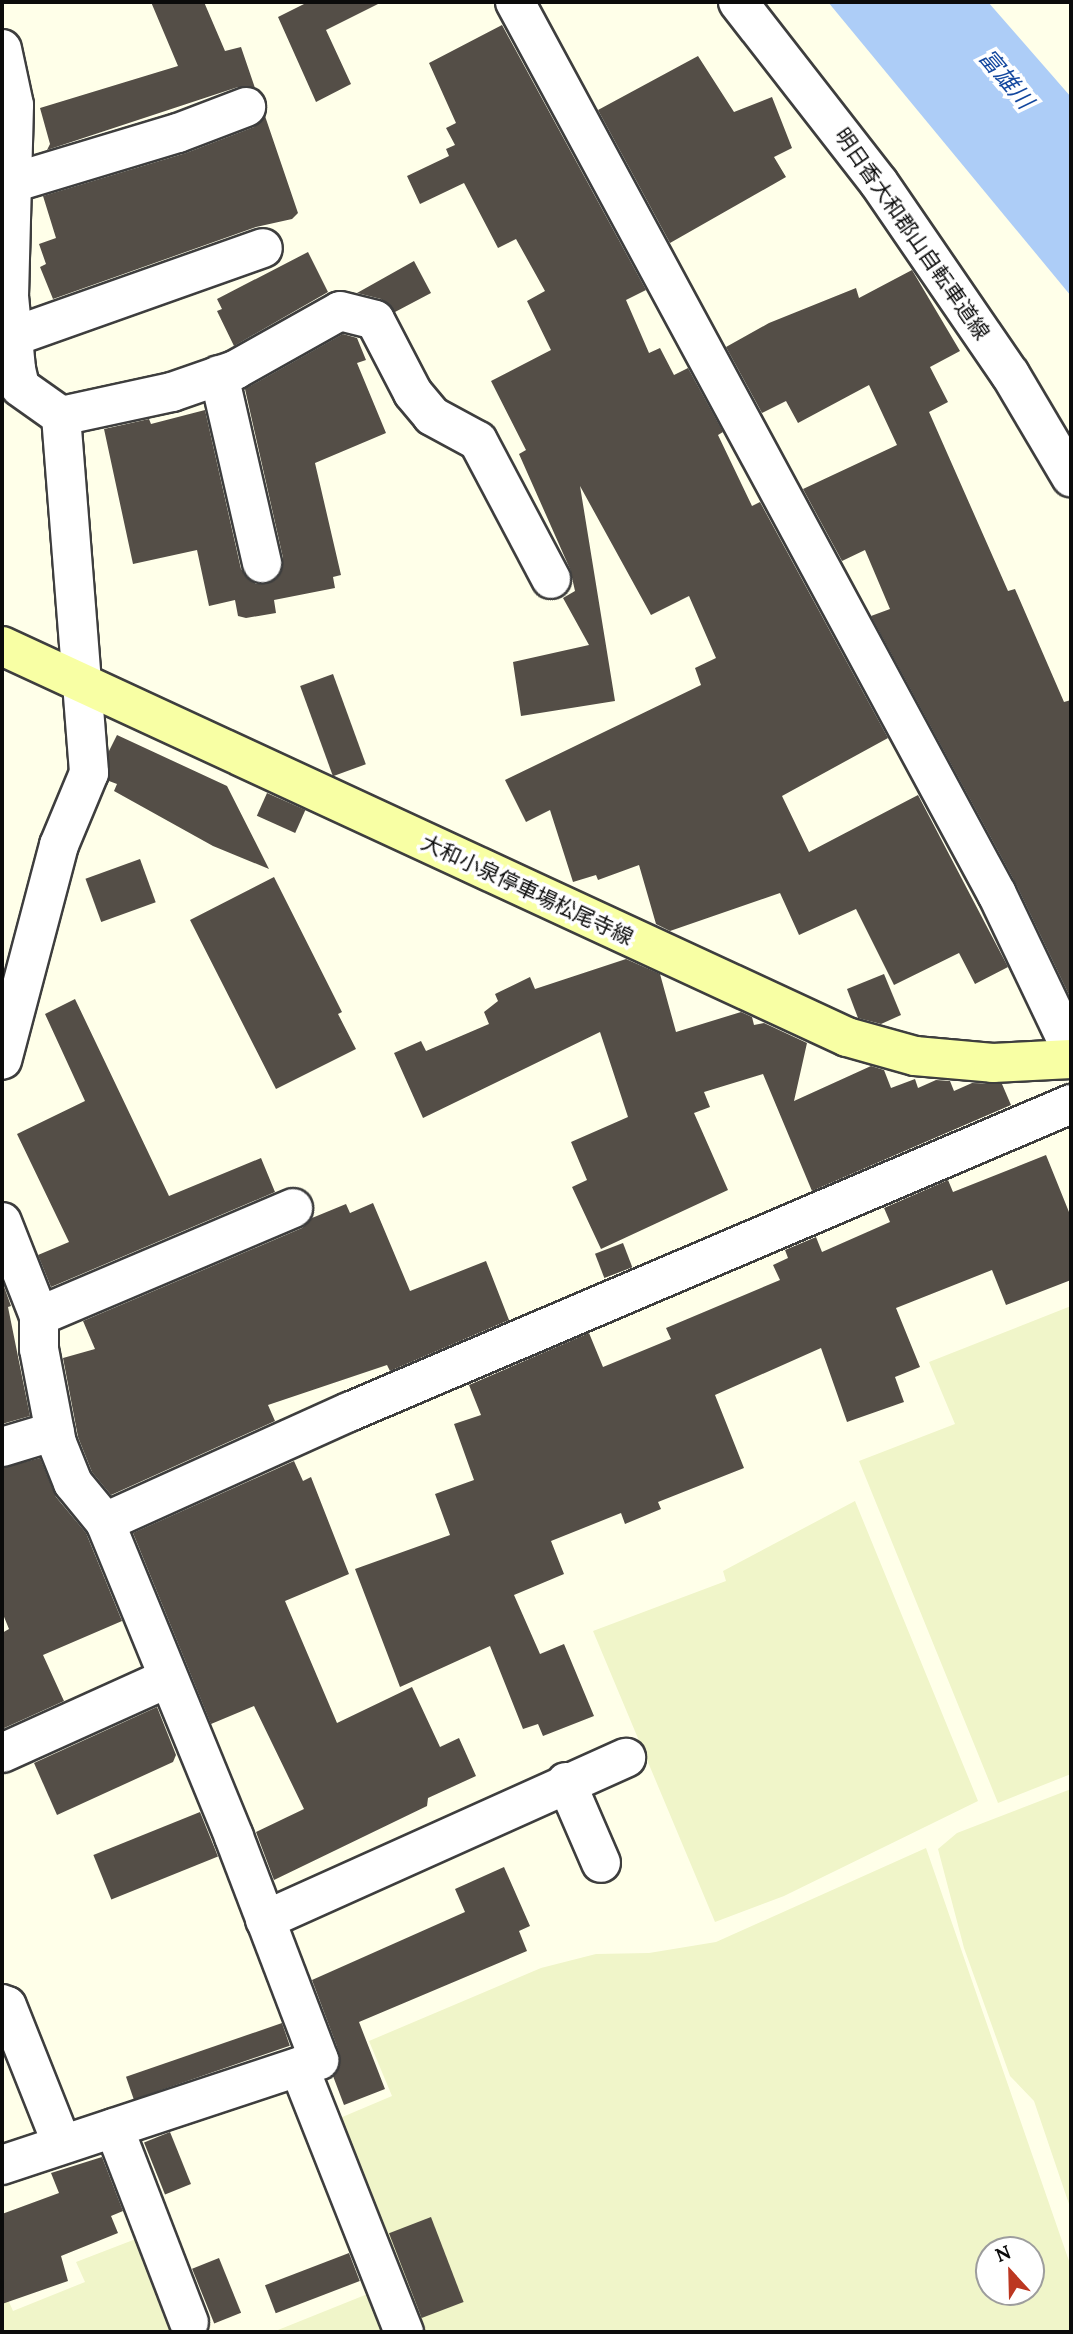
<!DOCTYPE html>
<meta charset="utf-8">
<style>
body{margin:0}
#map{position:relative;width:1073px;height:2334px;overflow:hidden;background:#ffffe9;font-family:Lora,"Noto Sans JP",serif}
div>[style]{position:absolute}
.farmland>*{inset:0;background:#f0f5c9}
.water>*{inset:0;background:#adcdf7}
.building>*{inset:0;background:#544e47;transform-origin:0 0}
.roads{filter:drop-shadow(2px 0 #3e3e3e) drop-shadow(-2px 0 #3e3e3e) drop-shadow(0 2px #3e3e3e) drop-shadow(0 -2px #3e3e3e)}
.street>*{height:38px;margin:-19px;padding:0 19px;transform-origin:19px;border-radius:19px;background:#fff}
.secondary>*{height:38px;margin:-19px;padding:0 19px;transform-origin:19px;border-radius:19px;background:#f8ffa4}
span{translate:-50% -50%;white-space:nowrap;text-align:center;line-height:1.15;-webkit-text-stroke:7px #fff;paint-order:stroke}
.street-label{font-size:21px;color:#0b0b0b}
.water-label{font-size:23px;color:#13479e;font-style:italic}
.frame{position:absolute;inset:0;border:4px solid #0b0b0b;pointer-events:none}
.north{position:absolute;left:975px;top:2236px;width:70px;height:70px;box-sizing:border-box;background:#fff;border:2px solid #9d9d9d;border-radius:50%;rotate:338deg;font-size:19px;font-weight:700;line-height:28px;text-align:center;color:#0b0b0b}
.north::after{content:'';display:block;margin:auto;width:24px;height:32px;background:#bc3721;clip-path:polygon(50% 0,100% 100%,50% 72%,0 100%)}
</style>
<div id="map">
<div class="farmland">
<i style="clip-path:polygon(1071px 1306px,1071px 1774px,998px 1803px,859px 1461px,955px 1424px,929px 1362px)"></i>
<i style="clip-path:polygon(855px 1501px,978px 1801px,784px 1896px,715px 1922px,593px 1631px,726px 1581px,723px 1571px)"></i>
<i style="clip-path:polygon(1071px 1789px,1071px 2210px,1034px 2101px,1010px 2076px,964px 1948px,938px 1849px,957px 1833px)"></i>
<i style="clip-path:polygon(evenodd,926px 1848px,1069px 2261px,1071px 2332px,423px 2332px,340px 2118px,392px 2096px,369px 2041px,541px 1968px,596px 1954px,649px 1953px,716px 1942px,926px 1848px,989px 2250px,1031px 2250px,1031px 2292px,989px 2292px,989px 2250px)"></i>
<i style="clip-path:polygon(141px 2237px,179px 2332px,2px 2332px,2px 2286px,13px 2311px,85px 2282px,76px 2262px)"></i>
<i style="clip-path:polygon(375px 2291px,391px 2332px,273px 2332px)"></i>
</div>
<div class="water">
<i style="clip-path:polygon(828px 2px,988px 2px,1071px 97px,1071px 296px)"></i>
</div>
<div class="building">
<i style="clip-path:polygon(151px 2px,204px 2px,225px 51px,241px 47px,255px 88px,238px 87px,47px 150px,50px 144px,40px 108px,178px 66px)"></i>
<i style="clip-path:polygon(308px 2px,382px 2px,326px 30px,351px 84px,316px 102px,278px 17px)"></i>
<i style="clip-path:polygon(502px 25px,646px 290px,626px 300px,649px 353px,660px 348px,674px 375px,688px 368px,723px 432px,718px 435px,752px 506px,760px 502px,888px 738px,782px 796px,809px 852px,918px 795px,1008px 967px,975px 984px,959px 953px,894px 985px,856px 909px,799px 935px,780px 893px,670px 931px,656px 924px,639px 865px,598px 880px,596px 875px,573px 882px,550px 810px,526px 822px,505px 780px,701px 685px,695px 668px,716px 658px,689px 596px,651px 615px,580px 486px,615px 701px,521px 716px,513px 662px,589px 645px,563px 598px,575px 591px,570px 569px,519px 454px,526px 450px,491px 381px,551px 350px,527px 301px,545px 291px,516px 239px,498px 248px,464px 183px,420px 204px,407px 176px,449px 156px,446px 149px,455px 145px,446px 128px,456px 123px,429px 63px)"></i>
<i style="clip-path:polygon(698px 56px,734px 112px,772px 97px,792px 148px,774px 157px,786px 177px,670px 243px,598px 110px)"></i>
<i style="clip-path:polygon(265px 116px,298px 213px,292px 219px,256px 227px,53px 299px,40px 267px,46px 264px,39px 244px,56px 238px,43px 196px,186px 153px,254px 127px)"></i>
<i style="clip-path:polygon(308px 252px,328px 292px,234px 346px,217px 311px,222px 309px,217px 299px)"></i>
<i style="clip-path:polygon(414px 261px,431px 293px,395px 312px,381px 299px,357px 293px)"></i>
<i style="clip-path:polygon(912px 270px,960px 351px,930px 367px,948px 402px,929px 412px,1008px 591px,1015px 589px,1064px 702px,1071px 700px,1071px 999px,1016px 884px,871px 616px,890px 609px,865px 550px,842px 561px,803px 489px,897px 445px,869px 385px,798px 423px,786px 401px,762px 413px,726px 347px,769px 323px,856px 288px,859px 298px)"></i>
<i style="clip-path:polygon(343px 334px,357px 338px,366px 360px,357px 363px,386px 433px,315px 463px,341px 575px,333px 577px,335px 588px,274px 600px,276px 613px,246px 618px,238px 616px,235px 600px,209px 606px,197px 550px,133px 564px,104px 429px,149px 419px,151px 424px,205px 410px,241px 569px,256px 584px,277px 578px,283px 558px,245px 389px)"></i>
<i style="left:333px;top:674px;width:96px;height:35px;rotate:70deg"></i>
<i style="clip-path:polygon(117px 735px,227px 786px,269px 869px,213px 846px,114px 791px,117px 784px,109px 781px,109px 751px)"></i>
<i style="left:267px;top:793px;width:42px;height:25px;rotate:24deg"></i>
<i style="left:140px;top:859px;width:46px;height:58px;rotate:70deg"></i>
<i style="clip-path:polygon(274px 877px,342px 1012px,338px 1014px,356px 1049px,276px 1089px,190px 920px)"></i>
<i style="clip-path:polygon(626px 959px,660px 974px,676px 1032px,741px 1012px,752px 1017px,754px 1025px,764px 1023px,807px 1043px,794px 1101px,871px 1066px,884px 1070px,891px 1088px,915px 1079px,918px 1088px,936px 1080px,950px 1081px,954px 1091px,972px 1083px,1002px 1084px,1011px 1105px,812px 1191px,763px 1074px,704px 1092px,710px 1107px,694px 1113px,728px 1190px,601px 1249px,572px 1187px,587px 1180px,571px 1142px,628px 1117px,600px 1032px,423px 1118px,394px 1053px,421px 1041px,426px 1051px,489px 1024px,484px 1012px,498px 1001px,495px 994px,530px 977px,535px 989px)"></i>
<i style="clip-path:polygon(884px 974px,901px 1015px,881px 1024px,858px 1018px,847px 989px)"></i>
<i style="clip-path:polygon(75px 999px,169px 1196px,261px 1158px,275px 1192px,51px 1287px,38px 1255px,69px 1242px,17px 1134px,85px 1101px,45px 1014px)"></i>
<i style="clip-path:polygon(1046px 1155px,1071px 1217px,1071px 1280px,1006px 1305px,992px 1270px,896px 1308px,920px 1367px,895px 1377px,904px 1402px,847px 1422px,821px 1348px,715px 1395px,744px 1468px,658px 1502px,661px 1509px,625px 1524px,621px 1513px,551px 1541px,564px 1574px,514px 1595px,540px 1654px,564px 1644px,594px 1716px,543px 1736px,538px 1724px,523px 1729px,490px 1646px,400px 1687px,355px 1569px,450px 1535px,435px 1494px,474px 1480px,454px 1424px,481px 1415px,469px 1385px,589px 1333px,603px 1367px,671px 1339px,666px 1328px,780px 1280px,773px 1265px,788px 1258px,785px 1250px,816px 1237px,822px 1252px,890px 1222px,884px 1208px,948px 1180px,953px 1192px)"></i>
<i style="clip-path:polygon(373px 1203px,410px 1291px,486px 1261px,509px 1320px,390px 1371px,387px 1365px,268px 1405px,275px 1421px,111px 1495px,92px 1472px,78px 1437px,63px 1358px,95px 1349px,83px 1321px,302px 1228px,312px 1218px,346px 1204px,350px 1213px)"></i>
<i style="left:623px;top:1243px;width:26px;height:30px;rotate:69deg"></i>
<i style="clip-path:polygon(2px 1281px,11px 1306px,8px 1307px,30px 1416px,2px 1424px)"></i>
<i style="clip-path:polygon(40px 1458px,56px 1497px,86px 1533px,122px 1621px,43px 1655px,64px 1701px,2px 1729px,2px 1633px,9px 1629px,2px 1612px,2px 1468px)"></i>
<i style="clip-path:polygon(294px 1461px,303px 1481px,311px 1477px,349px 1574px,285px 1601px,337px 1723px,412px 1687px,440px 1747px,459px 1738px,476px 1776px,428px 1798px,427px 1806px,274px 1880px,256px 1832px,304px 1809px,254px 1706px,211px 1724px,133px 1533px)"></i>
<i style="clip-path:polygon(157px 1707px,176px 1755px,173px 1762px,57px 1815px,34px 1763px)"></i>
<i style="left:200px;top:1812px;width:48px;height:115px;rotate:68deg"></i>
<i style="clip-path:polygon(504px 1867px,530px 1926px,519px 1931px,527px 1951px,359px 2022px,385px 2089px,344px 2105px,333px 2076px,340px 2064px,339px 2052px,312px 1980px,465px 1912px,455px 1889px)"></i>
<i style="left:282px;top:2023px;width:24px;height:165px;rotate:71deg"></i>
<i style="left:170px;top:2132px;width:56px;height:28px;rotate:68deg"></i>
<i style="clip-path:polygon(102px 2157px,123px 2211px,111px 2216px,118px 2233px,61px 2256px,68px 2281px,2px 2304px,2px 2214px,59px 2193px,51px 2173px)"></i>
<i style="left:431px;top:2217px;width:91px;height:45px;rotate:69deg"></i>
<i style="left:349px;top:2253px;width:30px;height:90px;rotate:69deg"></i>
<i style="left:219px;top:2258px;width:59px;height:29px;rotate:68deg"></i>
</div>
<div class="roads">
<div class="street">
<i style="left:515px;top:2px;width:1014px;rotate:61.62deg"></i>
<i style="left:997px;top:894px;width:172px;rotate:64.5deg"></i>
<i style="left:738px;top:2px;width:229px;rotate:52.1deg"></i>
<i style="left:879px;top:183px;width:232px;rotate:55.6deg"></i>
<i style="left:1010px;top:374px;width:120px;rotate:59.4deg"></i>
<i style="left:2px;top:49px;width:57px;rotate:77.9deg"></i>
<i style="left:14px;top:105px;width:191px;rotate:91.5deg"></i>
<i style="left:9px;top:296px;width:73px;rotate:84.5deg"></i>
<i style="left:16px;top:369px;width:18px;rotate:77deg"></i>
<i style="left:20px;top:387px;width:50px;rotate:35.3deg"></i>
<i style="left:61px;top:416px;width:358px;rotate:85.5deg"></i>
<i style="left:89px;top:773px;width:78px;rotate:112.6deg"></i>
<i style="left:59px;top:845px;width:222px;rotate:104.8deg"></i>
<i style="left:12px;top:183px;width:173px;rotate:-16.8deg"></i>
<i style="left:178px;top:133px;width:73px;rotate:-20.9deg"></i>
<i style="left:12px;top:337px;width:266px;rotate:-19.5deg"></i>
<i style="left:219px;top:375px;width:193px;rotate:77.1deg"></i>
<i style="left:61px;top:416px;width:114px;rotate:-12.2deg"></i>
<i style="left:172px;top:392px;width:67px;rotate:-19.2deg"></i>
<i style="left:235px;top:370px;width:120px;rotate:-29.3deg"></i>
<i style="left:340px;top:311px;width:36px;rotate:14deg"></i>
<i style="left:375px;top:320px;width:82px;rotate:62.5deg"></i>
<i style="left:413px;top:393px;width:30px;rotate:50deg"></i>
<i style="left:432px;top:416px;width:52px;rotate:28.5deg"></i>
<i style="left:478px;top:441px;width:156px;rotate:62.1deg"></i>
<i style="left:2px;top:1222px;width:101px;rotate:68.5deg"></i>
<i style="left:39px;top:1316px;width:33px;rotate:90deg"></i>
<i style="left:39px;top:1349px;width:96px;rotate:79.2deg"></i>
<i style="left:57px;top:1443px;width:43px;rotate:68.2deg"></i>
<i style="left:73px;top:1483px;width:50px;rotate:50.6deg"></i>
<i style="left:105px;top:1522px;width:340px;rotate:67.7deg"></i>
<i style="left:234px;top:1837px;width:239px;rotate:69.1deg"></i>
<i style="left:319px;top:2060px;width:334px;rotate:161.7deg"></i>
<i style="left:39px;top:1316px;width:276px;rotate:-23deg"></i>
<i style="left:2px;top:1447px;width:55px;rotate:-16.8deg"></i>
<i style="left:105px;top:1522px;width:268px;rotate:-24.3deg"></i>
<i style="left:349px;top:1412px;width:785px;rotate:-23.1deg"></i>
<i style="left:2px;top:1753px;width:180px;rotate:-24.3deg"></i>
<i style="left:566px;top:1782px;width:88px;rotate:66.6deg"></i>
<i style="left:265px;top:1920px;width:396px;rotate:-24.2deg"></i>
<i style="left:2px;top:2004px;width:5px;rotate:22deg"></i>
<i style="left:7px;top:2006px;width:149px;rotate:68.3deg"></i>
<i style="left:299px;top:2067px;width:285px;rotate:68.4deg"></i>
<i style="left:114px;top:2128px;width:208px;rotate:68.9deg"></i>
</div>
<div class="secondary">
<i style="left:2px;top:646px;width:931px;rotate:24.83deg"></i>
<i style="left:847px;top:1037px;width:71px;rotate:15.6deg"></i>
<i style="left:915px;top:1056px;width:78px;rotate:5.1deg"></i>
<i style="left:993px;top:1063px;width:78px;rotate:-2.9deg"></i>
</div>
</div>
<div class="street-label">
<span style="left:912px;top:234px;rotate:55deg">明日香大和郡山自転車道線</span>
<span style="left:527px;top:890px;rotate:25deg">大和小泉停車場松尾寺線</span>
</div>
<div class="water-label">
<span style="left:1006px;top:79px;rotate:50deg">富雄川</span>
</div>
<div class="frame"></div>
<div class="north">N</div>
</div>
